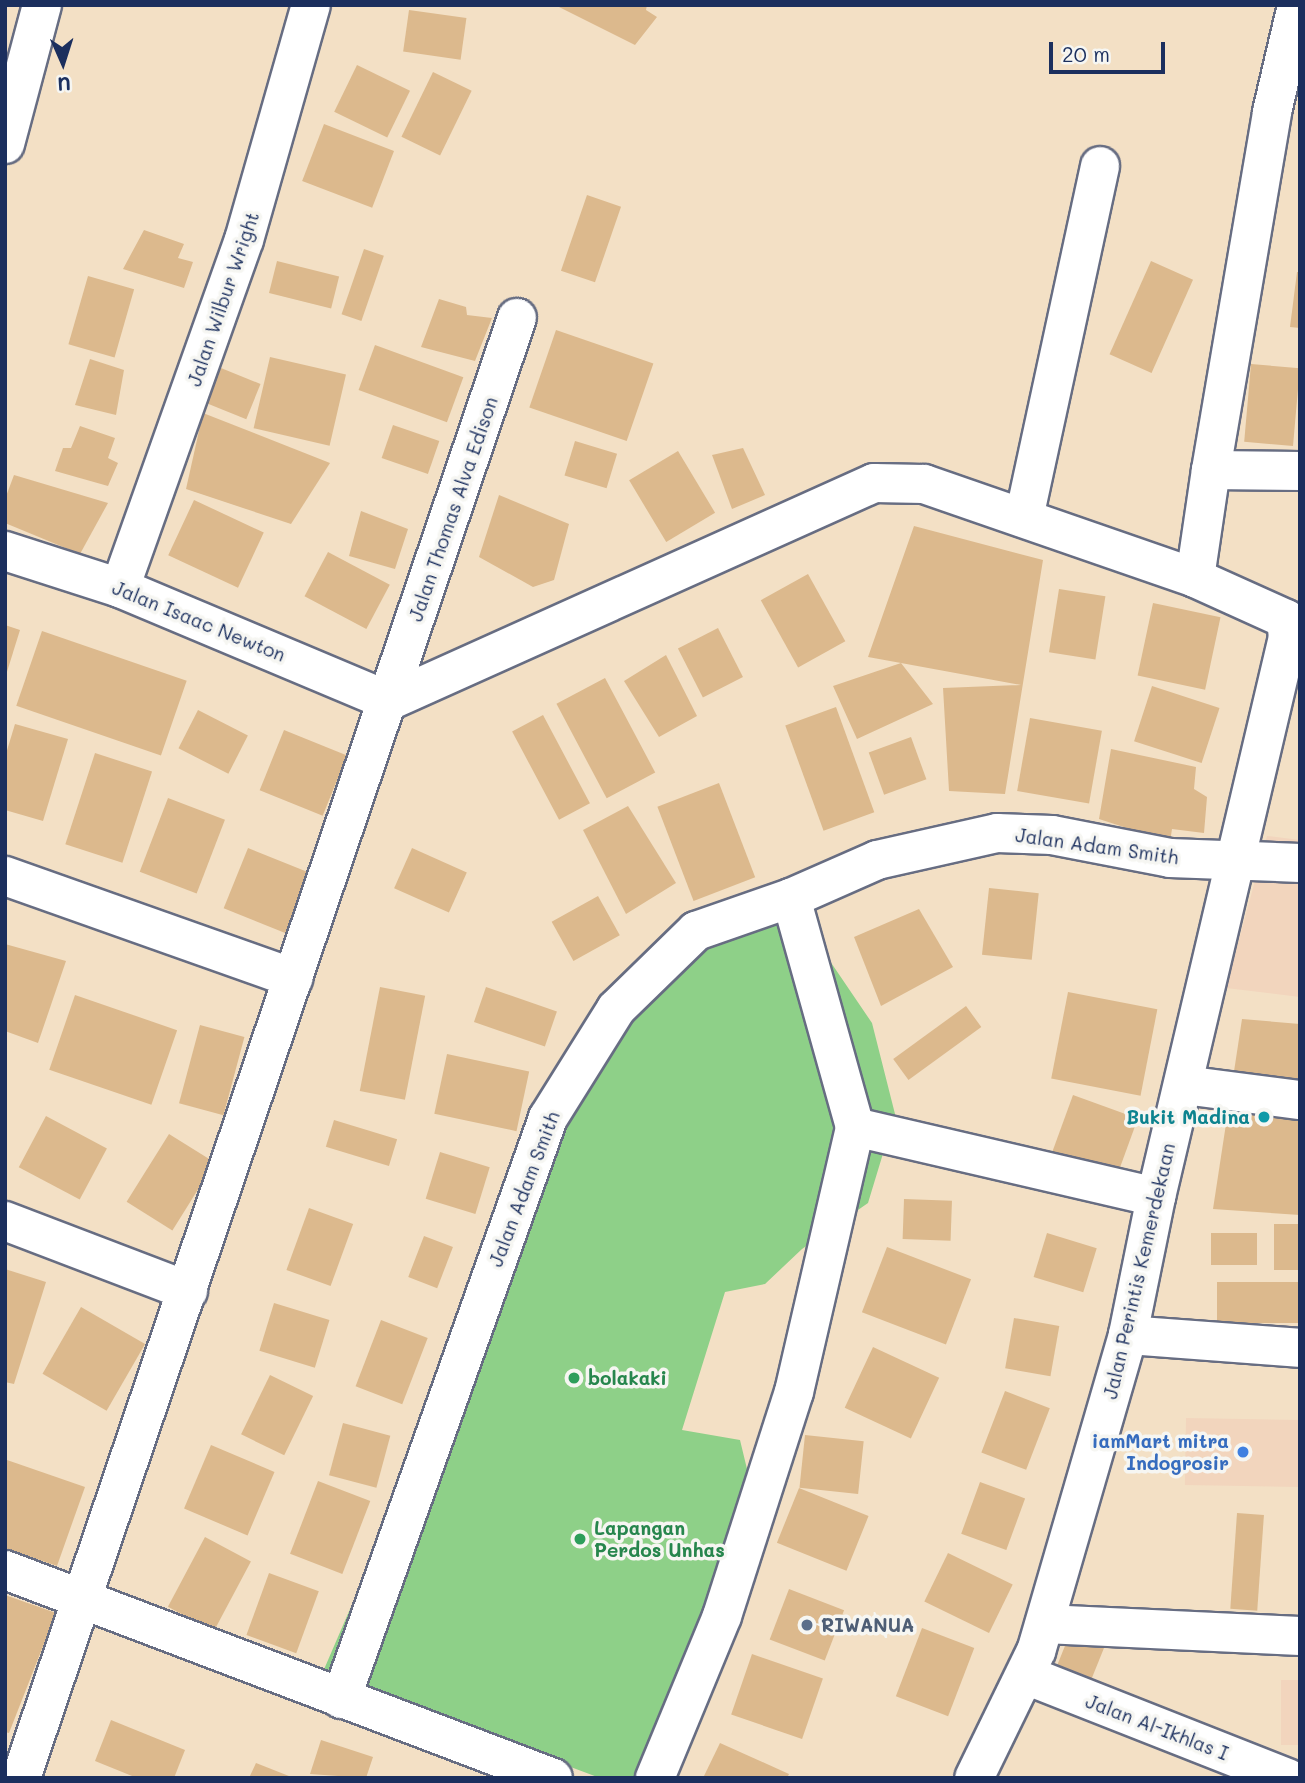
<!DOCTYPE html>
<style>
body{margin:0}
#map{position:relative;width:1305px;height:1783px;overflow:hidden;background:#f3e0c5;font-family:Mali,sans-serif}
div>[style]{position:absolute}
.built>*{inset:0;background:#f2d5bd;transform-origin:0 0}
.green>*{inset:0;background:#8ed088}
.building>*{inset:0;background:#dcb98d;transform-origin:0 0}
.roads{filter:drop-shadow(2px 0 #676d82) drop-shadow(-2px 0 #676d82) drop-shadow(0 2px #676d82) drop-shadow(0 -2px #676d82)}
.minor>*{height:38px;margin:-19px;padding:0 19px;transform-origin:19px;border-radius:19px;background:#fff}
.dots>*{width:19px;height:19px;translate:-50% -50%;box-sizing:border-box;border:4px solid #f6f6f2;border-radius:50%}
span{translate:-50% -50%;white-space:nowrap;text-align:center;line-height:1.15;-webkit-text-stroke:7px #f6f6f2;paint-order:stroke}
.street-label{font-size:19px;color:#1b2f5e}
.culture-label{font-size:19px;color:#0d838f;font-weight:700}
.right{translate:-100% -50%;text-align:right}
.leisure-label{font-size:19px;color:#27864d;font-weight:700}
.left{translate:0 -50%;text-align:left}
.shop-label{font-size:19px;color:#366cbe;font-weight:700}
.service-label{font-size:19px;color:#4e5e75;font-weight:700}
.frame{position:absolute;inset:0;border:7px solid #1b2f5e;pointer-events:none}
.north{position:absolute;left:28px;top:28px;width:70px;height:70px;-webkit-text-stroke:5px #f6f6f2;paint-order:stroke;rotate:177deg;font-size:19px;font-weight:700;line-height:28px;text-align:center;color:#1b2f5e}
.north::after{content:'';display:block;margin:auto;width:24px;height:32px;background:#1b2f5e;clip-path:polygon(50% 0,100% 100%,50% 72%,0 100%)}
.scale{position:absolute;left:1049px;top:42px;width:116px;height:32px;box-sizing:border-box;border:4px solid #1b2f5e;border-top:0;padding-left:9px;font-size:21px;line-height:24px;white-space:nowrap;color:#1b2f5e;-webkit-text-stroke:5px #f6f6f2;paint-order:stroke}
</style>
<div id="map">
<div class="built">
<i style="clip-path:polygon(1267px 836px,1300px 840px,1300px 997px,1226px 988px)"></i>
<i style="left:1186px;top:1418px;width:114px;height:67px;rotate:1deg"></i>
<i style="left:1281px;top:1680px;width:19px;height:65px"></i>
</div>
<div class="green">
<i style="clip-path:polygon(779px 886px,872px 1023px,895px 1114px,868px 1203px,802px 1249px,765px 1284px,725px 1292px,682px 1430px,740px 1440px,754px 1498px,663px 1778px,600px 1778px,322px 1674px,472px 1326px,591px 1009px,677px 930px)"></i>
</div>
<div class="building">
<i style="clip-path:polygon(555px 5px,647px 5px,646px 10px,657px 17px,635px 45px)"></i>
<i style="left:409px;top:10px;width:58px;height:42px;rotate:8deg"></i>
<i style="left:357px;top:65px;width:59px;height:52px;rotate:26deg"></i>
<i style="left:433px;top:72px;width:43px;height:72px;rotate:26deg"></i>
<i style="left:324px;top:124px;width:75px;height:61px;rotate:21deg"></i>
<i style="left:587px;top:195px;width:36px;height:80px;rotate:19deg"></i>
<i style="clip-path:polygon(144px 230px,184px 244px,178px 258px,193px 262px,184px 288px,123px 269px)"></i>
<i style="left:364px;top:249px;width:21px;height:69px;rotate:19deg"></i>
<i style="left:277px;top:261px;width:64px;height:33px;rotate:14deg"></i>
<i style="left:1151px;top:261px;width:46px;height:102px;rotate:24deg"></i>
<i style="clip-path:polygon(1297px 272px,1300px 272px,1300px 328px,1290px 327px)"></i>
<i style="left:88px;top:276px;width:48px;height:71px;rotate:16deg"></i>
<i style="clip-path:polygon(439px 299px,466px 307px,467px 315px,492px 318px,475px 361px,421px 347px)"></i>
<i style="left:556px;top:330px;width:103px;height:82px;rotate:19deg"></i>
<i style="left:375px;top:345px;width:94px;height:48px;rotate:20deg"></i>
<i style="left:270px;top:357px;width:78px;height:73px;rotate:13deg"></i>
<i style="clip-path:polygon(90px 359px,124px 370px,116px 415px,75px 405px)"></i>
<i style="left:1251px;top:364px;width:49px;height:78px;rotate:5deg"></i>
<i style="left:216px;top:366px;width:48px;height:38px;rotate:22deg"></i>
<i style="clip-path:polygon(203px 413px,330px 463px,291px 524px,186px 489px)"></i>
<i style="left:393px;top:425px;width:49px;height:35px;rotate:19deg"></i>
<i style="clip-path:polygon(80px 426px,115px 438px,108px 458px,118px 463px,108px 486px,55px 471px,63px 448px,71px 448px)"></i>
<i style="left:575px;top:441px;width:44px;height:36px;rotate:17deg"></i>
<i style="clip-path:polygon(743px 448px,765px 495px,732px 509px,712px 455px)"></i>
<i style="left:678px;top:451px;width:72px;height:57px;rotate:59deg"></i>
<i style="clip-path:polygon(14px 475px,108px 503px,80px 554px,5px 523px,5px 499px)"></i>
<i style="clip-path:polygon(499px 495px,569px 524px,554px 580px,533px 587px,479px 557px)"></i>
<i style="left:194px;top:500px;width:77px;height:61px;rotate:25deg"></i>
<i style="clip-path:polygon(361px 511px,408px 529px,395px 569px,349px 556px)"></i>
<i style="clip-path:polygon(914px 526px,1043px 560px,1005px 794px,949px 791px,943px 688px,1021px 685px,901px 663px,933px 704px,857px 739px,833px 686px,901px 663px,868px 657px)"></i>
<i style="left:328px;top:552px;width:70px;height:50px;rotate:28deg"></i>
<i style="left:808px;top:574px;width:77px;height:54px;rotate:61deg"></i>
<i style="left:1059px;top:589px;width:47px;height:64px;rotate:9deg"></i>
<i style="left:1153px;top:603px;width:69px;height:74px;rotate:12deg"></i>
<i style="clip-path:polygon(5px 625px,20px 630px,6px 675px,5px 675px)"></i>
<i style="left:718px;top:628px;width:55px;height:45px;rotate:63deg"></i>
<i style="left:42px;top:631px;width:153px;height:79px;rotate:19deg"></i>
<i style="clip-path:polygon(666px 655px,697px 716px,659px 737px,624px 681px)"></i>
<i style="left:605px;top:678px;width:107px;height:55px;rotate:62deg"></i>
<i style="left:1152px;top:686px;width:71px;height:58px;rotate:18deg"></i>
<i style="left:836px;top:707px;width:112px;height:54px;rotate:70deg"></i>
<i style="left:198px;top:710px;width:56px;height:43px;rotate:27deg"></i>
<i style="left:543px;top:715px;width:100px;height:35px;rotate:62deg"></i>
<i style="left:1030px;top:718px;width:73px;height:74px;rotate:10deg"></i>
<i style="clip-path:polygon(15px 724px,68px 739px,43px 821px,5px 810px,5px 757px)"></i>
<i style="left:284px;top:730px;width:68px;height:65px;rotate:22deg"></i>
<i style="left:911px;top:737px;width:45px;height:45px;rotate:70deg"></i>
<i style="clip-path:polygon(1111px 749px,1196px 767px,1194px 789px,1207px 797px,1204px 833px,1172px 829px,1170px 842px,1099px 819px)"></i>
<i style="left:95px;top:753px;width:60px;height:96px;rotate:18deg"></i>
<i style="left:719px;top:783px;width:101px;height:66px;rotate:69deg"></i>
<i style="left:168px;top:798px;width:61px;height:79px;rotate:21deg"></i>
<i style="clip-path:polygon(628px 806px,676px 883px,626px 914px,583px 830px)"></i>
<i style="left:248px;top:848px;width:67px;height:65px;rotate:22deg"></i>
<i style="left:412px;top:848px;width:60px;height:44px;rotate:24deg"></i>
<i style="left:989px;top:888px;width:50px;height:67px;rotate:6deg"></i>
<i style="left:598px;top:896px;width:45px;height:53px;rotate:61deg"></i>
<i style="clip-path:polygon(919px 909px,953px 967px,881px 1006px,854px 937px)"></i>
<i style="clip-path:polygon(5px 944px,66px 961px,38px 1043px,5px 1031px)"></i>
<i style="left:380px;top:987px;width:46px;height:106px;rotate:11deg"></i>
<i style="left:486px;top:987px;width:75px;height:37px;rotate:19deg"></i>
<i style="left:1068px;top:992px;width:91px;height:88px;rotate:11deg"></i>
<i style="left:75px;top:995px;width:108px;height:79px;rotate:19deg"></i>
<i style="left:966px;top:1006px;width:26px;height:90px;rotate:54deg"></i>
<i style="clip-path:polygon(1242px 1019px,1300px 1024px,1300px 1215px,1213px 1209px)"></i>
<i style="left:200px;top:1025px;width:46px;height:81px;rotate:15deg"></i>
<i style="left:447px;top:1054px;width:84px;height:61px;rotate:12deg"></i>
<i style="left:1073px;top:1095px;width:69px;height:66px;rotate:20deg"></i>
<i style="left:46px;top:1116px;width:69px;height:58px;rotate:28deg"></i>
<i style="left:334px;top:1120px;width:66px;height:28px;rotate:17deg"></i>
<i style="left:169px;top:1134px;width:54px;height:80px;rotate:32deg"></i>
<i style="left:440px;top:1152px;width:52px;height:49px;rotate:17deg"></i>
<i style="left:904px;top:1199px;width:48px;height:40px;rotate:2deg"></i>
<i style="left:309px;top:1208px;width:47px;height:66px;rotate:20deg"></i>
<i style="left:1274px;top:1224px;width:26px;height:46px"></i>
<i style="left:1047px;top:1233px;width:52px;height:46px;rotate:17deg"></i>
<i style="left:1257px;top:1233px;width:32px;height:46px;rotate:90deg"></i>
<i style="left:424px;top:1236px;width:31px;height:44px;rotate:21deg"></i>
<i style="left:887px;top:1247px;width:90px;height:70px;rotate:21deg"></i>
<i style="clip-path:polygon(5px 1269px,46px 1282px,14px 1384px,5px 1382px)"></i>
<i style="left:1217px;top:1282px;width:83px;height:41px"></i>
<i style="left:274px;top:1303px;width:58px;height:50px;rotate:17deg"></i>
<i style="left:81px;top:1307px;width:74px;height:77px;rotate:30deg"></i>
<i style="left:1014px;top:1318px;width:46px;height:51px;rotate:10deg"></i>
<i style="left:381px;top:1320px;width:50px;height:71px;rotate:21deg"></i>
<i style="left:873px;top:1347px;width:73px;height:67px;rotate:25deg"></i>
<i style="left:270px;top:1375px;width:48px;height:66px;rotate:26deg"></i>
<i style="left:1005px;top:1391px;width:48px;height:66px;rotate:21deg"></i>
<i style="left:343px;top:1423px;width:49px;height:54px;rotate:15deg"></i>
<i style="left:805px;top:1435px;width:59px;height:53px;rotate:6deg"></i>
<i style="left:211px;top:1445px;width:69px;height:69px;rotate:23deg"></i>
<i style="clip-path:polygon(7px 1460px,85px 1487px,57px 1566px,5px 1548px)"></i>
<i style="left:318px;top:1481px;width:56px;height:78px;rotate:21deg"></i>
<i style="left:980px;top:1482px;width:48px;height:55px;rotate:20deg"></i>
<i style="left:799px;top:1488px;width:75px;height:59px;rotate:22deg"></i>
<i style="left:1237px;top:1513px;width:27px;height:96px;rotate:4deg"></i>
<i style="left:205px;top:1537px;width:52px;height:79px;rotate:28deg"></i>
<i style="left:948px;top:1553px;width:72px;height:54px;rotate:26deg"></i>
<i style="left:269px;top:1573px;width:53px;height:66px;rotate:20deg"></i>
<i style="left:789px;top:1589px;width:59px;height:54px;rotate:21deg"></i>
<i style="clip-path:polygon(5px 1595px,56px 1613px,9px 1733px,5px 1732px)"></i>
<i style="left:922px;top:1628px;width:56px;height:73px;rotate:21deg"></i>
<i style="left:1071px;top:1631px;width:37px;height:49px;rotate:22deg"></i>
<i style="left:752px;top:1654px;width:75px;height:64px;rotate:19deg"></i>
<i style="clip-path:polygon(111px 1720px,185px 1750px,174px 1778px,137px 1778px,95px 1761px)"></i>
<i style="clip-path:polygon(321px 1740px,373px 1757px,366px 1778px,310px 1774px)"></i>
<i style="clip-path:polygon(720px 1743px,789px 1774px,787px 1778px,703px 1778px)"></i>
<i style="clip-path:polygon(256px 1763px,294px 1778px,249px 1778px)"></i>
</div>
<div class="roads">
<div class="minor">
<i style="left:5px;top:144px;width:144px;rotate:-75.1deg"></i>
<i style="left:1211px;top:470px;width:363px;rotate:-80.3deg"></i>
<i style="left:1272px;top:112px;width:110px;rotate:-76.8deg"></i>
<i style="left:1024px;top:518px;width:360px;rotate:-77.8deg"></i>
<i style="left:5px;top:551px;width:121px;rotate:17.8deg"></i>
<i style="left:120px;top:588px;width:292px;rotate:22.8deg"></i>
<i style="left:1195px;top:578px;width:109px;rotate:-81.6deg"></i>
<i style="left:1211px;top:470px;width:89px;rotate:0.6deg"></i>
<i style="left:120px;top:588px;width:369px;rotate:-70.4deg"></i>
<i style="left:244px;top:240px;width:244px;rotate:-74.1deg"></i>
<i style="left:389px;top:701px;width:532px;rotate:-24.2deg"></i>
<i style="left:874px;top:483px;width:50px;rotate:1.1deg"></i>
<i style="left:924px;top:484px;width:287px;rotate:19.1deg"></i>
<i style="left:1195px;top:578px;width:100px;rotate:24.3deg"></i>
<i style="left:1286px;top:619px;width:18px;rotate:84deg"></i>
<i style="left:1288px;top:637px;width:575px;rotate:103.26deg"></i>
<i style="left:1156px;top:1197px;width:141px;rotate:101.5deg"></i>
<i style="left:1128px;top:1335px;width:329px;rotate:106.2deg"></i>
<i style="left:1036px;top:1651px;width:141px;rotate:116deg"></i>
<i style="left:5px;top:876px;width:306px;rotate:19.5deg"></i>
<i style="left:1184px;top:1085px;width:117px;rotate:7.4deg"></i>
<i style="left:855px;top:1127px;width:309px;rotate:13.1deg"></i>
<i style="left:5px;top:1221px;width:196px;rotate:20.9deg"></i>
<i style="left:1128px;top:1335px;width:172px;rotate:4.3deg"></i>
<i style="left:5px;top:1570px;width:586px;rotate:20.78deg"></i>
<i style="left:1045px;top:1624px;width:255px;rotate:2.7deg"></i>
<i style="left:1026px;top:1675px;width:282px;rotate:21.5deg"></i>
<i style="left:341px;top:1699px;width:617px;rotate:-70.39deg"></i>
<i style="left:548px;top:1118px;width:128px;rotate:-58deg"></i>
<i style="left:616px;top:1009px;width:112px;rotate:-44.3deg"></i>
<i style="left:696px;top:931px;width:101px;rotate:-19.2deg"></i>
<i style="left:791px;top:898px;width:94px;rotate:-23.8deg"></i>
<i style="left:877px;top:860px;width:123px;rotate:-12.7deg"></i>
<i style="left:997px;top:833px;width:55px;rotate:2.1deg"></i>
<i style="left:1052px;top:835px;width:120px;rotate:11deg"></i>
<i style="left:1170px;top:858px;width:130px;rotate:2.2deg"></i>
<i style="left:21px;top:1778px;width:1542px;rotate:-71.24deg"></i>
<i style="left:655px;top:1778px;width:175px;rotate:-67.5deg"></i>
<i style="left:722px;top:1616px;width:235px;rotate:-72.2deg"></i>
<i style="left:794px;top:1392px;width:272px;rotate:-77deg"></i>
<i style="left:855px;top:1127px;width:238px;rotate:-105.6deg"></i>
</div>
</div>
<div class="dots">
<i style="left:1264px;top:1117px;background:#0f9aa8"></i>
<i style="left:574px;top:1378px;background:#2e9e5b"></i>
<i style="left:1243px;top:1452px;background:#3f7fe0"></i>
<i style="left:580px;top:1539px;background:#2e9e5b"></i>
<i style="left:807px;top:1625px;background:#5c6f8a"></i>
</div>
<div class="street-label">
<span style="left:223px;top:299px;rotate:-71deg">Jalan Wilbur Wright</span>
<span style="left:453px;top:509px;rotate:-71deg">Jalan Thomas Alva Edison</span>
<span style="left:199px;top:621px;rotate:22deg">Jalan Isaac Newton</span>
<span style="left:1097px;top:846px;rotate:8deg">Jalan Adam Smith</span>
<span style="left:524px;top:1189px;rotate:-69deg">Jalan Adam Smith</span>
<span style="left:1139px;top:1271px;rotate:-77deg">Jalan Perintis Kemerdekaan</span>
<span style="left:1157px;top:1727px;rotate:21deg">Jalan Al-Ikhlas I</span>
</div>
<div class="culture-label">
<span class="right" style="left:1250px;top:1117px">Bukit Madina</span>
</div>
<div class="leisure-label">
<span class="left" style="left:588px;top:1378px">bolakaki</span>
<span class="left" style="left:594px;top:1539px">Lapangan<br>Perdos Unhas</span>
</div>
<div class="shop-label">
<span class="right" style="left:1229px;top:1452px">iamMart mitra<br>Indogrosir</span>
</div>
<div class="service-label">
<span class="left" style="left:821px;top:1625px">RIWANUA</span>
</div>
<div class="frame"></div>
<div class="north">U</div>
<div class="scale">20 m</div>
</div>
